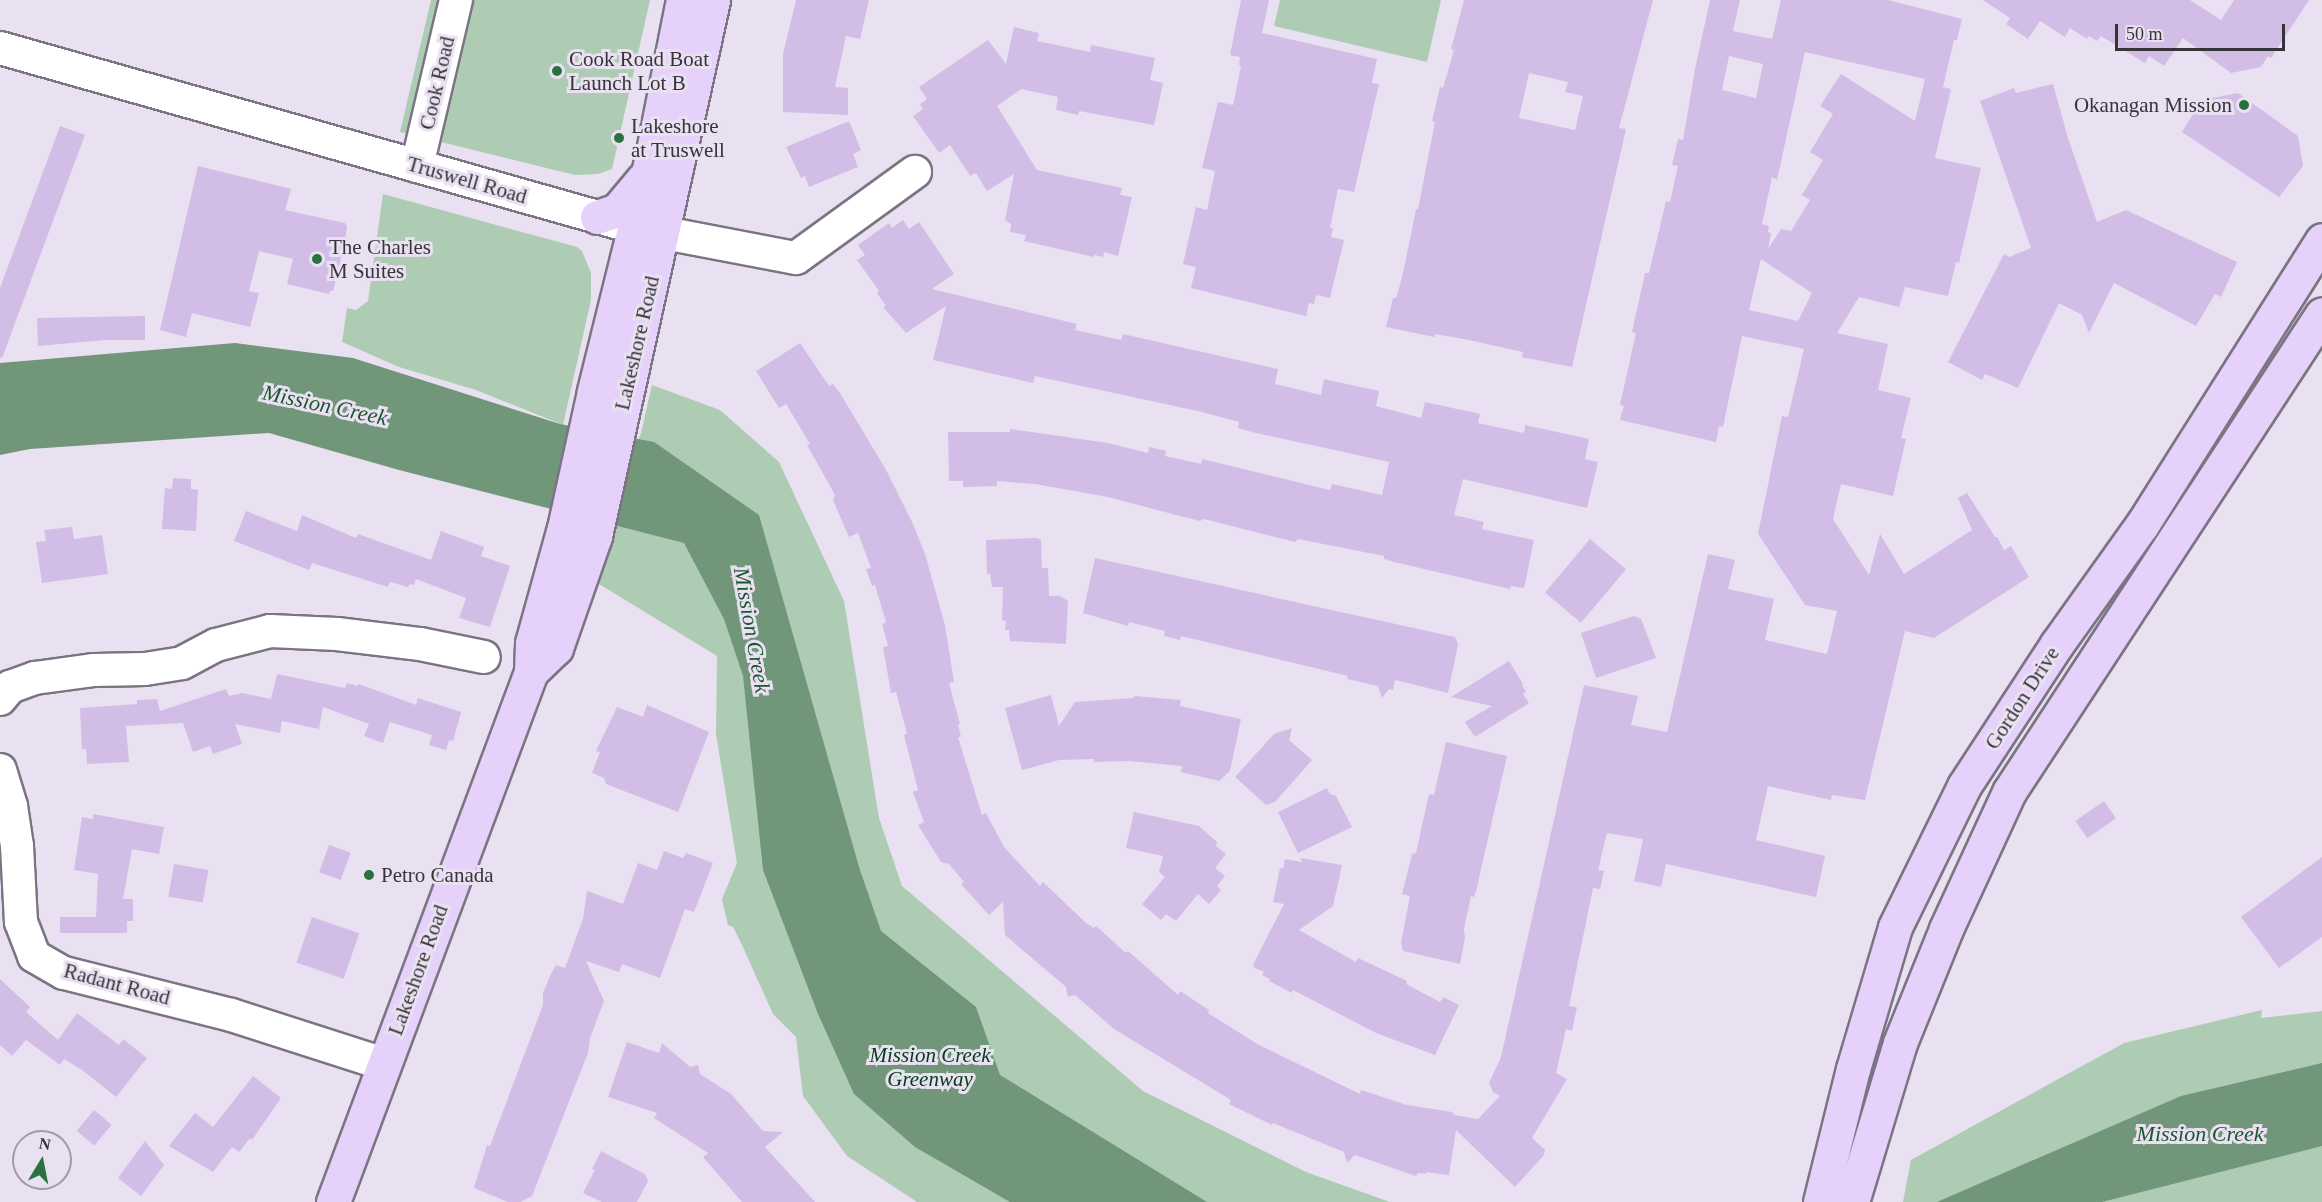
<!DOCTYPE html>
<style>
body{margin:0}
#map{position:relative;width:2322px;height:1202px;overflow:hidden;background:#e9e1f1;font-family:Georgia,serif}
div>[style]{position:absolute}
.green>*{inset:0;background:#aeccb4}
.water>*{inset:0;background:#719679}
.building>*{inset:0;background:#d2bde6;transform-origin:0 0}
.roads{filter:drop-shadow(2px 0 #7b7483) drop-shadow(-2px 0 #7b7483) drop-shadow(0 2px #7b7483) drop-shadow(0 -2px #7b7483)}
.minor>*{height:32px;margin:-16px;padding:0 16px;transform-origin:16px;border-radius:16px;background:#fff}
.major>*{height:33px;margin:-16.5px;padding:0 16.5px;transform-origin:16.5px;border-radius:16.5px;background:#e6d1fa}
.dots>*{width:16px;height:16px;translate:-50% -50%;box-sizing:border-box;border:3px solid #e9e1f1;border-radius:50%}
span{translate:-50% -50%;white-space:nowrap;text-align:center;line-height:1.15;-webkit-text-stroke:6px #e9e1f1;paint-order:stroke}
.poi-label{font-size:21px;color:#363339}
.left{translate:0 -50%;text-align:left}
.right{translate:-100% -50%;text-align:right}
.street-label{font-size:21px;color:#363339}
.park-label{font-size:21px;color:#004018;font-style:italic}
.water-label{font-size:22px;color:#1b552d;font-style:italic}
.north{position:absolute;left:12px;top:1130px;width:60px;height:60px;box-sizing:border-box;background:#e9e1f1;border:2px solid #a19ba7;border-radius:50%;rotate:10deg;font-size:16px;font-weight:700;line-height:24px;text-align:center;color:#363339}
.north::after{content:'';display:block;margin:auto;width:21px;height:27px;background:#29723f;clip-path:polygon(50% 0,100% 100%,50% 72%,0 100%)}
.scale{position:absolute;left:2115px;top:24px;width:170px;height:27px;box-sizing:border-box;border:3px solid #363339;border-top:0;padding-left:8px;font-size:18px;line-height:21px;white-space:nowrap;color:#363339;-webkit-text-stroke:4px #e9e1f1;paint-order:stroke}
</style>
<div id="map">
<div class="green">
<i style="clip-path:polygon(431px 0,650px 0,612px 169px,598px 174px,575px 175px,400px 132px)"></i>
<i style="clip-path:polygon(1280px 0,1441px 0,1427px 62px,1274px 26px)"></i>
<i style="clip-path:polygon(383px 194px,577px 247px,582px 251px,591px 273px,591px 300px,563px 425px,476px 390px,399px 367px,342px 342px,347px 308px,356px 310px,368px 301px)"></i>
<i style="clip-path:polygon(652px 385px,720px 410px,779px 462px,844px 601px,879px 818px,902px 886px,1143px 1091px,1306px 1172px,1390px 1202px,917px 1202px,847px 1156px,803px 1096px,796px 1037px,773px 1014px,742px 945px,733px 927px,728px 925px,722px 899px,737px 863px,716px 734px,717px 656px,599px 584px,614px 511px,641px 433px)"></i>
<i style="clip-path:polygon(2262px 1010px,2261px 1018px,2322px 1011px,2322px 1202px,1903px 1202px,1911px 1160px,2124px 1043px)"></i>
</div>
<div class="water">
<i style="clip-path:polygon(235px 343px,353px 358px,560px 424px,654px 442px,759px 515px,859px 867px,881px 931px,976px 1007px,1000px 1075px,1207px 1202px,1010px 1202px,915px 1147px,854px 1094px,818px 1014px,763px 870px,743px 676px,724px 619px,684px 543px,399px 470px,269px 433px,30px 449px,0 455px,0 363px)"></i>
<i style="clip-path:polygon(2322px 1063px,2322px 1146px,2102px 1202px,1937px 1202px,2181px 1096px)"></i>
</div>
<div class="building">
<i style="clip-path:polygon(796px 0,869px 0,860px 39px,846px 36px,835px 87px,848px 88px,848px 115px,783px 112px,783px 54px)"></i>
<i style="clip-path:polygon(1241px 0,1269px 0,1262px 33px,1377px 59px,1372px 83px,1379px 84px,1354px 192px,1338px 189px,1330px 228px,1333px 228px,1331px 237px,1344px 240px,1330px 298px,1316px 295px,1314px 304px,1309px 303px,1306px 316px,1191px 288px,1196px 267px,1183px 264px,1196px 207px,1207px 210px,1215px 171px,1202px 168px,1218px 102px,1233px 105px,1241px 66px,1239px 65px,1240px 57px,1230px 55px)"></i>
<i style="clip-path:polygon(evenodd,1464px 0,1653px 0,1619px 128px,1626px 129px,1572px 367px,1522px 357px,1523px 352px,1469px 340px,1435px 334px,1434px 337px,1386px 327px,1393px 298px,1396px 298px,1402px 278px,1416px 209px,1418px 209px,1435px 122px,1432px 121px,1440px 87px,1443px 88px,1454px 50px,1451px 49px,1464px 0,1529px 73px,1568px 82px,1565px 92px,1583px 96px,1575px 130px,1519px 118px,1529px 73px)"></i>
<i style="clip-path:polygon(evenodd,1710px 0,1740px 0,1733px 31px,1772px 39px,1781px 0,1888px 0,1962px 19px,1957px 40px,1954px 40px,1943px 87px,1951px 89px,1935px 158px,1981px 168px,1959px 263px,1956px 262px,1948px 296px,1905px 287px,1899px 307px,1859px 297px,1837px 333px,1888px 344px,1878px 390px,1911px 398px,1901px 438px,1906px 439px,1893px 496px,1841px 484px,1833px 519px,1869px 575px,1880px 534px,1904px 574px,1972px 530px,1958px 498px,1967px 493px,1995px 537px,1997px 537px,2004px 550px,2011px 546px,2029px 577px,1934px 638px,1905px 631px,1865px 800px,1832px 795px,1831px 800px,1768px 786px,1756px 840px,1825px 856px,1816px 897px,1666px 864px,1661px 887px,1634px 881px,1643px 839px,1607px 833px,1598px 870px,1604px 871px,1600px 889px,1593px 888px,1569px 1006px,1577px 1007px,1572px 1031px,1566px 1029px,1556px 1073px,1567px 1079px,1532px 1138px,1545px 1150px,1544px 1155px,1515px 1187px,1456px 1130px,1449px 1175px,1426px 1172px,1425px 1174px,1418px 1173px,1416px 1176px,1355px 1155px,1347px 1163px,1344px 1152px,1273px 1123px,1272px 1125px,1229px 1104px,1231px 1100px,1114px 1029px,1075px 995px,1068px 997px,1066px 987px,1005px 935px,1003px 902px,989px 915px,961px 884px,964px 882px,949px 864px,941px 862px,918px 825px,924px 822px,913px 792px,918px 790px,904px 735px,907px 734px,896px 692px,891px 693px,883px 647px,888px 646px,882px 624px,886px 622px,875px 585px,872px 586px,866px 569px,871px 568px,858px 533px,849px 537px,833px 500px,835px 495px,807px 445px,810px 444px,786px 404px,779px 408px,756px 371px,800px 343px,829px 386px,833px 384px,840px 393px,885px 468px,913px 524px,925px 554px,945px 625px,954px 682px,949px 683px,960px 724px,958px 725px,961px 737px,958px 737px,982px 815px,986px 813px,1004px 847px,1040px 886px,1043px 882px,1086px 923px,1094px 928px,1096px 926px,1126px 953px,1128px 951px,1178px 995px,1180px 991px,1209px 1010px,1208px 1013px,1259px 1045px,1360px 1094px,1361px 1090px,1407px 1105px,1452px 1112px,1454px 1115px,1478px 1119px,1500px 1096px,1493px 1092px,1489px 1083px,1501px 1057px,1584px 685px,1638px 696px,1631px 725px,1667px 732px,1708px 554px,1735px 560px,1728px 589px,1774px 599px,1765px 640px,1827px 654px,1837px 611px,1805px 605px,1758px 534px,1782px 416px,1788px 417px,1804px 349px,1742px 336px,1723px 427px,1719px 426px,1716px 442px,1620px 420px,1624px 406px,1620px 405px,1636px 333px,1632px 332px,1645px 273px,1649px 273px,1666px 201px,1670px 202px,1678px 166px,1672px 165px,1678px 139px,1683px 140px,1695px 69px,1710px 0,1805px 52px,1925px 79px,1915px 121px,1841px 74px,1820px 106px,1833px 114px,1810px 152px,1823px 160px,1802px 195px,1810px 200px,1791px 231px,1781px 229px,1768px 249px,1771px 233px,1768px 232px,1769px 226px,1762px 224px,1772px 177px,1777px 180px,1805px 52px,1710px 0,1729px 56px,1763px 64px,1756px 98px,1722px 90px,1729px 56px,1710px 0,1761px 259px,1812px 293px,1798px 321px,1749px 310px,1761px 259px)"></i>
<i style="clip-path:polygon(1983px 0,2190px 0,2221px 20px,2234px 0,2309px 0,2271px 58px,2268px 56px,2261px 67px,2231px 73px,2183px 38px,2164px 66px,2149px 56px,2145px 63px,2101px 36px,2097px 41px,2089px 36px,2087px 39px,2070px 28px,2065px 37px,2040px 21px,2028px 39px,2006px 24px,2010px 18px)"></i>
<i style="clip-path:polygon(1014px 27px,1039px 33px,1037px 41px,1090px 52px,1091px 45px,1155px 58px,1150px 80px,1163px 83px,1154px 125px,1079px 111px,1078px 115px,1056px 110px,1058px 97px,1021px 89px,997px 106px,1037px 170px,1122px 188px,1120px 195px,1132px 197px,1118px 256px,1104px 252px,1103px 257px,1094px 255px,1094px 257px,1024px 241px,1026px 235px,1010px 232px,1011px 224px,1005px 220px,1014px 174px,987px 191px,976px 173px,970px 176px,950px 145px,939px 153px,913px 116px,923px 109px,920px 104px,927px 99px,919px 87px,988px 40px,1006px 64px)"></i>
<i style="clip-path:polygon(2053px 84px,2068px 138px,2097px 222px,2126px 210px,2237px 262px,2221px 297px,2215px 294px,2196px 326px,2114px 283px,2089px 333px,2082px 315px,2059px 303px,2018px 388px,1985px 374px,1982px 380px,1948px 362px,2004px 254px,2009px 257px,2031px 248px,1980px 101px,2014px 88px,2016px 93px)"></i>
<i style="clip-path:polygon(2238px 93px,2298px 136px,2303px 166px,2279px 197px,2182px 132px,2202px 100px)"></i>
<i style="clip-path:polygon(849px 121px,861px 150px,853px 154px,858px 167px,809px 187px,805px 176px,801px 178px,786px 147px)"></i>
<i style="clip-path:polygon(60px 126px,85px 135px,2px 358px,0 357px,0 288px)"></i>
<i style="clip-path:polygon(198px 166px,291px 189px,285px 210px,345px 223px,347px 227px,344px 247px,333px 291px,330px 291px,329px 294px,287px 284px,293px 259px,259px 251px,249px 291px,259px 293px,250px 327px,192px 313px,186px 337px,160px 330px)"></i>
<i style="clip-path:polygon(903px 220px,909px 229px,919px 222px,954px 274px,932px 289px,1077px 324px,1075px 330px,1121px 340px,1123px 334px,1278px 369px,1275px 384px,1283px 386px,1321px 395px,1324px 379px,1379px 391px,1376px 406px,1421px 418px,1425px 402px,1480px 414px,1478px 423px,1524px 433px,1525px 425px,1589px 439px,1585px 459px,1598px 462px,1587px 508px,1463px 479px,1454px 515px,1484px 522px,1482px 529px,1534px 540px,1524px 588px,1511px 586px,1510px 589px,1394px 562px,1384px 559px,1384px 556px,1298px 539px,1295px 542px,1204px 519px,1200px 521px,1180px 516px,1108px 497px,1035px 484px,997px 481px,997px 486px,963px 487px,963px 481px,949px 481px,948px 432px,1010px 432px,1010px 429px,1108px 443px,1148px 453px,1149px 447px,1166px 451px,1165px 456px,1201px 464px,1202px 459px,1330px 490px,1332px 484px,1382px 495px,1389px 462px,1252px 432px,1238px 428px,1239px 422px,1202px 412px,1035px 376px,1033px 383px,933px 360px,946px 306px,906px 333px,883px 307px,886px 306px,877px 293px,879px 291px,857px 260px,865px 255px,858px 245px,889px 223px,892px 228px)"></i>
<i style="clip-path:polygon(145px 316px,145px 340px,105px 340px,38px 346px,37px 318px)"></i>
<i style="clip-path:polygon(173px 478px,191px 479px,191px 489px,198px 490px,196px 531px,162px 529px,165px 488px,172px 489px)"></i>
<i style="clip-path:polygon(246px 511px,297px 531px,302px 515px,356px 538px,358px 534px,431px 560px,441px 531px,484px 547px,481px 556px,510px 566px,490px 627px,459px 618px,466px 598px,416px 579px,414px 585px,410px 584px,408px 587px,390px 582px,388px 587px,312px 563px,309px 570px,234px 541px)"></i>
<i style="clip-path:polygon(72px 527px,74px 539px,102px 535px,108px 574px,42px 583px,36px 542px,46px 541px,44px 530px)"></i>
<i style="clip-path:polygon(1037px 538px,1041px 540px,1042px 568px,1048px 568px,1049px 596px,1060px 596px,1068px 601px,1066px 644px,1010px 641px,1009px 630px,1005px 630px,1006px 621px,1002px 620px,1003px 587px,992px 587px,990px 574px,987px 574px,986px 540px)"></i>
<i style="left:1590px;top:539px;width:47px;height:70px;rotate:40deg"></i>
<i style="clip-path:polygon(1095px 558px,1455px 637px,1458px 644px,1448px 693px,1395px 680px,1393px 690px,1389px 689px,1382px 698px,1378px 686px,1347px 679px,1348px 676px,1181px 636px,1180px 640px,1164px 636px,1165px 631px,1129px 622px,1128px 626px,1083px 613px)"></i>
<i style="clip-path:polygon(1634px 616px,1641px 619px,1656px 658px,1596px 678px,1581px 633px)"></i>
<i style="clip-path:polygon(1509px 661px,1523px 684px,1522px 685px,1526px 692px,1523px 694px,1529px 703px,1475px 737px,1465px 722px,1492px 706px,1451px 697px)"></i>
<i style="clip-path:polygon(277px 674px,345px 688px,347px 683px,357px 686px,359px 684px,416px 705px,418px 698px,461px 712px,453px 741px,449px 740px,446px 750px,429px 745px,432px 735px,390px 722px,383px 743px,364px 736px,369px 724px,323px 707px,319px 729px,282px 721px,280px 733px,235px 724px,242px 744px,213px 754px,210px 746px,193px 752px,183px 723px,126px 726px,129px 762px,87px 764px,86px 749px,82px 749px,80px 708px,137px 704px,137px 700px,157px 699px,160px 711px,226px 689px,229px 696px,242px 693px,271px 699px)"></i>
<i style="clip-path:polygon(1051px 695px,1059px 726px,1075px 702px,1134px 698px,1134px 696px,1181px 700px,1180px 706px,1241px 719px,1230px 771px,1219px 781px,1181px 772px,1182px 766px,1129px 761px,1094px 762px,1094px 759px,1059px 760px,1022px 770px,1005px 708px)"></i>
<i style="clip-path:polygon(647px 705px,709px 732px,678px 812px,606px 784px,604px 778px,592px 773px,600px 752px,596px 751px,617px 707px,643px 717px)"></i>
<i style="clip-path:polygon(1292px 728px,1289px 740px,1312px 760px,1275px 802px,1266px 805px,1235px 777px,1274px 734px)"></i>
<i style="clip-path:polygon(1446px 742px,1507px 756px,1476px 891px,1474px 897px,1471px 896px,1464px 929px,1465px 938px,1460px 964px,1403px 951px,1401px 943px,1410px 896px,1402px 894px,1412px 854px,1416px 853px,1429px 794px,1434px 795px)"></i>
<i style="clip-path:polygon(1327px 788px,1330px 794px,1336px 796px,1352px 827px,1298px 853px,1278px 812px)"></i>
<i style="left:2104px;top:801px;width:21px;height:35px;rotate:55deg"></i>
<i style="clip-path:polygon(1134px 812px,1199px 826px,1217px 842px,1216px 846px,1226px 854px,1215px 868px,1225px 876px,1217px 886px,1221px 890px,1209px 904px,1198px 894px,1176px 921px,1166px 914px,1161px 920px,1142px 904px,1165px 877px,1159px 872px,1163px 856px,1126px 848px)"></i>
<i style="clip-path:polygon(93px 814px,164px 827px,159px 854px,132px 849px,123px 899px,133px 899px,133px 921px,127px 921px,127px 933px,60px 933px,60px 917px,96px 917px,98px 874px,74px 870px,82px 817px,93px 819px)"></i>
<i style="left:329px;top:845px;width:23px;height:29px;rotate:20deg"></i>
<i style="clip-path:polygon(664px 851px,683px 858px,686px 853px,713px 863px,694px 912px,685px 909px,660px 978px,622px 964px,619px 972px,586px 961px,604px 1001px,590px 1038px,588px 1053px,532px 1196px,520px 1202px,508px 1202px,474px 1188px,487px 1145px,490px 1146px,543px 1005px,543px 993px,551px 974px,556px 965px,565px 968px,583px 919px,587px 891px,623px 904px,638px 863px,657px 870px)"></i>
<i style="clip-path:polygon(2322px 857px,2322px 937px,2279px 968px,2241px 917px)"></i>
<i style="clip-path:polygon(1300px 858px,1342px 865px,1333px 906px,1299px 930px,1356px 962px,1358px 958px,1407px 981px,1406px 984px,1440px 1002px,1443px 997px,1459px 1005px,1435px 1055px,1376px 1033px,1293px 990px,1292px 993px,1269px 981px,1270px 979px,1262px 975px,1264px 972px,1255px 968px,1253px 965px,1284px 904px,1273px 902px,1280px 868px,1283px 869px,1285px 859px,1302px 862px)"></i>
<i style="left:174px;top:864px;width:35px;height:33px;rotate:10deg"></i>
<i style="left:312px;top:917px;width:50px;height:48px;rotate:19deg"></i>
<i style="clip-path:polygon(0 979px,30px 1007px,26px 1012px,58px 1040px,77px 1013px,119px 1045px,123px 1039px,147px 1058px,116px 1097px,82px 1070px,64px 1059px,60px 1065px,26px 1040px,12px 1056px,0 1045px)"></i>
<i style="clip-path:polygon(627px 1042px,659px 1053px,662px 1043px,690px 1067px,698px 1065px,700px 1074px,731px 1094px,763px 1131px,783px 1132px,765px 1147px,815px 1202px,742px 1202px,703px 1157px,708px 1153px,654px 1118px,657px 1113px,608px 1097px)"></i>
<i style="clip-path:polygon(253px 1076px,281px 1098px,252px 1140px,250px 1138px,239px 1152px,232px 1147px,213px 1172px,169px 1146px,195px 1113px,213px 1127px)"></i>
<i style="left:94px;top:1110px;width:23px;height:27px;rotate:40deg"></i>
<i style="clip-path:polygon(145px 1141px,164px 1165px,141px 1196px,118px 1178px)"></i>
<i style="clip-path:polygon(601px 1151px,645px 1174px,648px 1181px,637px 1202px,602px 1202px,583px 1193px,595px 1170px,592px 1169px)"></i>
</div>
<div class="roads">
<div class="minor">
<i style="left:0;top:48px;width:658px;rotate:15.79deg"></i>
<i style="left:633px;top:227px;width:166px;rotate:10.8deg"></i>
<i style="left:796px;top:258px;width:147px;rotate:-35.9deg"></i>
<i style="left:417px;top:166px;width:171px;rotate:-76.8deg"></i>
<i style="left:0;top:699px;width:16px;rotate:-50deg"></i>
<i style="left:10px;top:687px;width:27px;rotate:-20deg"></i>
<i style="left:35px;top:678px;width:60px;rotate:-7.7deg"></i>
<i style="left:94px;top:670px;width:51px;rotate:-1.1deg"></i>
<i style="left:145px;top:669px;width:37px;rotate:-9deg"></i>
<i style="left:182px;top:663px;width:38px;rotate:-28deg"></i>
<i style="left:216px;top:645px;width:56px;rotate:-14.5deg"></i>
<i style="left:270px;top:631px;width:67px;rotate:2.6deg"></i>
<i style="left:337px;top:634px;width:84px;rotate:6.9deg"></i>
<i style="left:420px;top:644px;width:65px;rotate:11.5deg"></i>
<i style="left:0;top:770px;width:38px;rotate:73deg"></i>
<i style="left:11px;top:806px;width:40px;rotate:81.5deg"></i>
<i style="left:17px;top:846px;width:76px;rotate:87deg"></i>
<i style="left:21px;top:922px;width:36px;rotate:69deg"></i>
<i style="left:34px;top:956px;width:34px;rotate:30deg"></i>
<i style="left:64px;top:973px;width:172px;rotate:14.1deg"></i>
<i style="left:231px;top:1015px;width:161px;rotate:17.8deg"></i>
</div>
<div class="major">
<i style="left:597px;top:217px;width:21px;rotate:-19deg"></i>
<i style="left:617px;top:210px;width:40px;rotate:-50deg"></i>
<i style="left:531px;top:672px;width:35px;rotate:-44deg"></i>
<i style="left:556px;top:648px;width:119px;rotate:-70.8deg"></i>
<i style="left:595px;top:536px;width:549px;rotate:-77.58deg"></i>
<i style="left:333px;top:1202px;width:566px;rotate:-69.52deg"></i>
<i style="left:531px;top:672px;width:29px;rotate:-88deg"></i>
<i style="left:532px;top:643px;width:119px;rotate:-74.5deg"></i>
<i style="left:564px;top:528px;width:140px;rotate:-77.6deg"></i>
<i style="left:594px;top:391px;width:237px;rotate:-76.1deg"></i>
<i style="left:651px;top:161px;width:164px;rotate:-78.8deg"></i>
<i style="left:1820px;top:1202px;width:137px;rotate:-76.1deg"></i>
<i style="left:1853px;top:1069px;width:148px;rotate:-73.5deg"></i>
<i style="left:1895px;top:927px;width:157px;rotate:-63.9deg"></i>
<i style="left:1964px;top:786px;width:170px;rotate:-56.8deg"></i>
<i style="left:2057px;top:644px;width:146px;rotate:-54.5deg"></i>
<i style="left:2142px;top:525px;width:337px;rotate:-57.7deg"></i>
<i style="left:1852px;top:1202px;width:166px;rotate:-73.2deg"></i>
<i style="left:1900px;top:1043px;width:123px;rotate:-68deg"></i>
<i style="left:1946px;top:929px;width:151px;rotate:-65.3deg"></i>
<i style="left:2009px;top:792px;width:571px;rotate:-56.78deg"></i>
</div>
</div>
<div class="dots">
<i style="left:557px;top:71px;background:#29723f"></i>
<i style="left:2244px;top:105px;background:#29723f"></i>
<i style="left:619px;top:138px;background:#29723f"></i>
<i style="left:317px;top:259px;background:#29723f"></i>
<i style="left:369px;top:875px;background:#29723f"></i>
</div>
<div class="poi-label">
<span class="left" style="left:569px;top:71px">Cook Road Boat<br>Launch Lot B</span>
<span class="right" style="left:2232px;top:105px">Okanagan Mission</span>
<span class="left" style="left:631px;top:138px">Lakeshore<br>at Truswell</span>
<span class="left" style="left:329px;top:259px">The Charles<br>M Suites</span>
<span class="left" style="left:381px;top:875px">Petro Canada</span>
</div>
<div class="street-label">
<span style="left:437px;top:83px;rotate:-77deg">Cook Road</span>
<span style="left:467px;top:180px;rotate:16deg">Truswell Road</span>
<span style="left:637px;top:343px;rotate:-77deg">Lakeshore Road</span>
<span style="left:2022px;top:698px;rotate:-57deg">Gordon Drive</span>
<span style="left:418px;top:970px;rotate:-70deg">Lakeshore Road</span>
<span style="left:117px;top:984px;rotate:15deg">Radant Road</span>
</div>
<div class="park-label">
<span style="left:930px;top:1067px">Mission Creek<br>Greenway</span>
</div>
<div class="water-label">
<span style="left:325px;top:405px;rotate:12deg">Mission Creek</span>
<span style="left:752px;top:630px;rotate:80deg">Mission Creek</span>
<span style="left:2200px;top:1134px">Mission Creek</span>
</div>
<div class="north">N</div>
<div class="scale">50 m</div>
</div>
